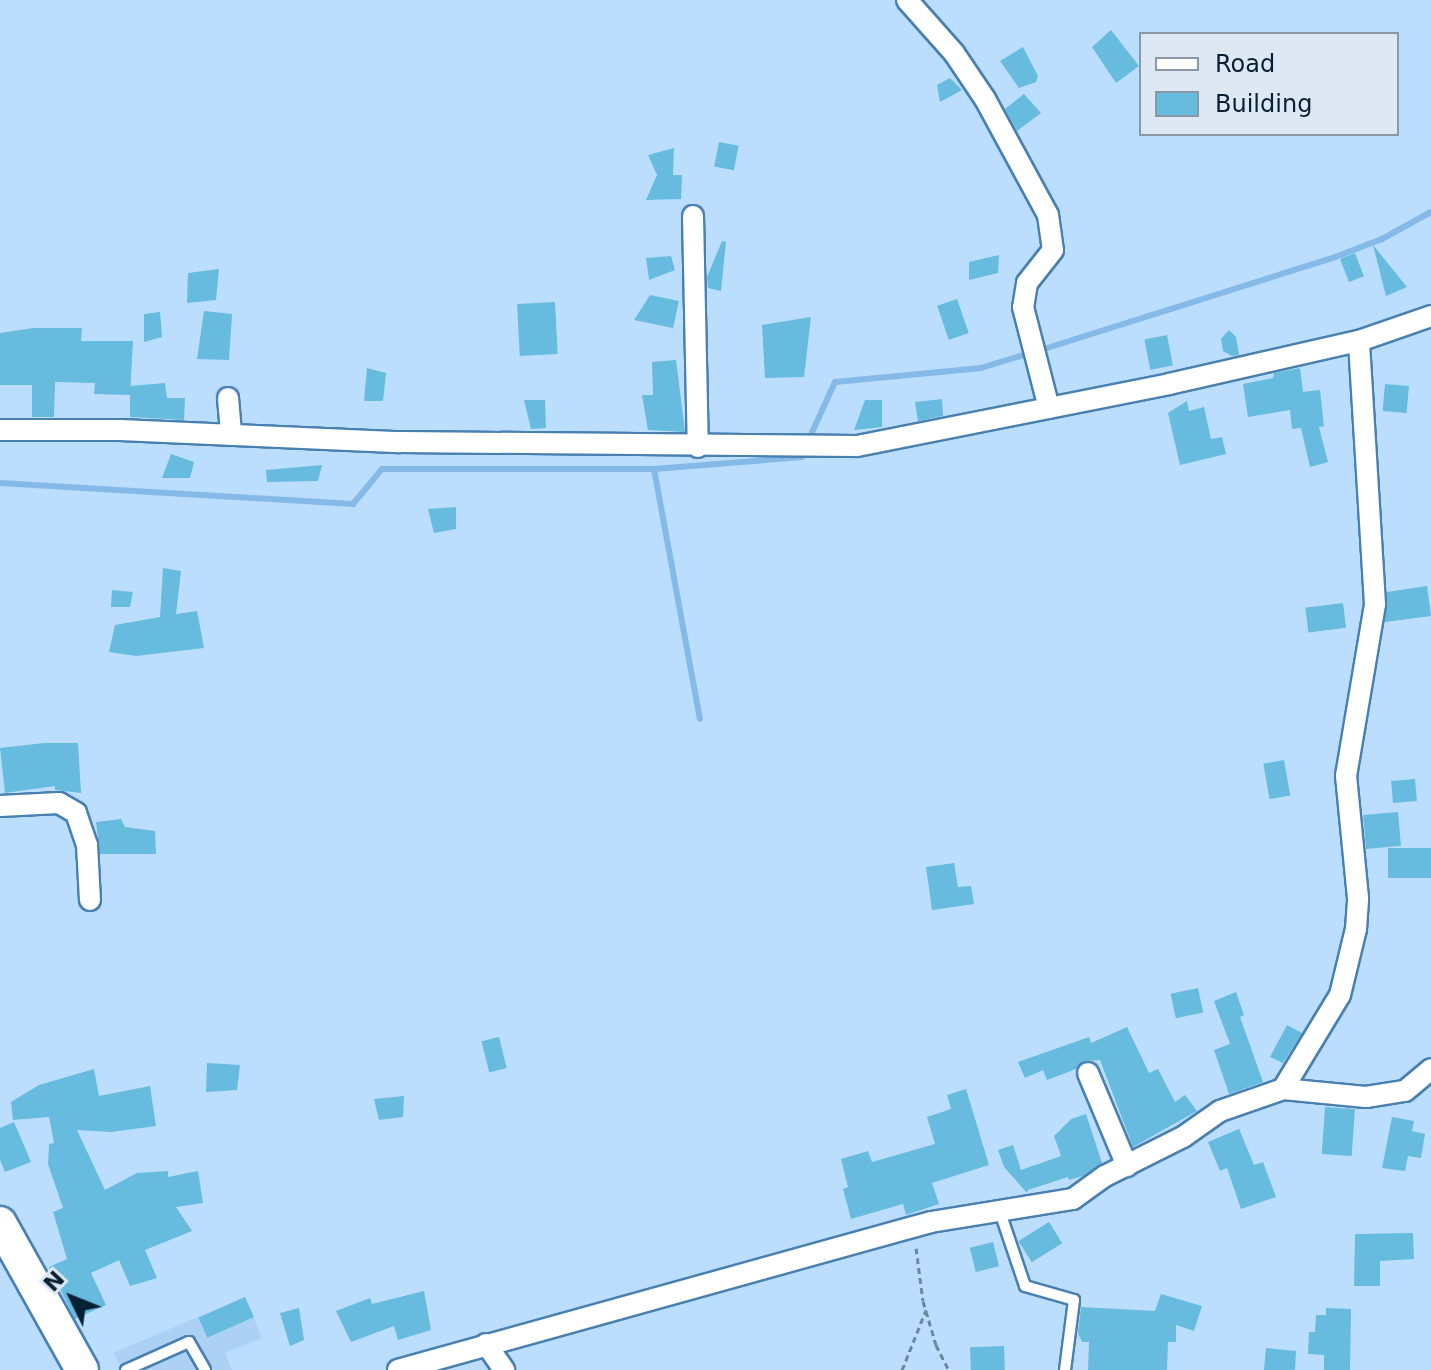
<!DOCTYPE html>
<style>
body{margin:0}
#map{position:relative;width:1431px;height:1370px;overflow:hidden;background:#bbdefe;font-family:"DejaVu Sans",sans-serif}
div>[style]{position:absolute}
.built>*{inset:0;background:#acd1f5}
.stream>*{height:6px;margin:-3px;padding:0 3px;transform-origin:3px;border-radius:3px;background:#85b9e7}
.building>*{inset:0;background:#66bbde;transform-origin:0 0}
.path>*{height:3px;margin-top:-1.5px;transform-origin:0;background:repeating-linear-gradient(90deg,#6a88a2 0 6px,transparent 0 10px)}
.roads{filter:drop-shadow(2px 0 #4880b1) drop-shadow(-2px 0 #4880b1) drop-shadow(0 2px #4880b1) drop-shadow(0 -2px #4880b1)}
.service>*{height:10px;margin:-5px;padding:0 5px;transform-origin:5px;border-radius:5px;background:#fff}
.minor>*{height:20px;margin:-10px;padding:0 10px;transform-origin:10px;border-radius:10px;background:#fff}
.primary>*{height:32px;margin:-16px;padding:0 16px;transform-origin:16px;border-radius:16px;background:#fff}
span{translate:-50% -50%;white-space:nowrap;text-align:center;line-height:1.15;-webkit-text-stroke:6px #dde8f3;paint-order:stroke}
.legend{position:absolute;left:1139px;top:32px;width:260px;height:104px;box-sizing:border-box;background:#dde8f3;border:2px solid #8898a7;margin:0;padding:10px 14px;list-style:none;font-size:24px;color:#082034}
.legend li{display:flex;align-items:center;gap:16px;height:40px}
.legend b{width:40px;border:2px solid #8898a7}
.north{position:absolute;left:32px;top:1258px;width:80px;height:80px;-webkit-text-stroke:6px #dde8f3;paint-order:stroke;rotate:313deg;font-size:22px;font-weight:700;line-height:32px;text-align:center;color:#082034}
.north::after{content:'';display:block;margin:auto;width:28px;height:36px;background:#082034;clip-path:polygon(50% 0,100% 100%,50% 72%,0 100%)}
</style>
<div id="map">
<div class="built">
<i style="clip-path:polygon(245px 1297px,262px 1338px,225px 1353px,232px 1370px,123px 1370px,113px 1353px)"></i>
</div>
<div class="stream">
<i style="left:1047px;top:348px;width:302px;rotate:-17.5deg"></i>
<i style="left:1335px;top:257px;width:50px;rotate:-21deg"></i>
<i style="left:1382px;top:239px;width:56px;rotate:-28.9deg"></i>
<i style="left:809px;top:439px;width:63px;rotate:-65.5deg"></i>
<i style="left:835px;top:382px;width:147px;rotate:-5.5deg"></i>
<i style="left:981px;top:368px;width:51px;rotate:-17deg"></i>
<i style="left:654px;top:469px;width:254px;rotate:79.6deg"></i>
<i style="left:0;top:483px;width:354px;rotate:3.4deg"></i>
<i style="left:353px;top:504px;width:45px;rotate:-50.4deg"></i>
<i style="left:382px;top:469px;width:272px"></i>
<i style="left:654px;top:469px;width:148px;rotate:-4.6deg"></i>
<i style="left:802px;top:457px;width:6px;rotate:-72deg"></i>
</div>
<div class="building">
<i style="clip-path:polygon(1111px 30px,1139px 66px,1116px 83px,1092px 47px)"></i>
<i style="clip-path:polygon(1023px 47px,1038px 76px,1036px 82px,1019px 88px,1000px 61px)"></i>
<i style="clip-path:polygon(950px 78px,962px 90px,940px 102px,937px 85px)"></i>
<i style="clip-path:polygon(1024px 94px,1041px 113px,1017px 131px,1005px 109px)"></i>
<i style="left:719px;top:142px;width:20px;height:25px;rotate:11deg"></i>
<i style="clip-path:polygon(674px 148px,673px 175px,682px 175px,681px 199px,646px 200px,657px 175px,648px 155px)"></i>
<i style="clip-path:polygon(722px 241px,726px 242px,721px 291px,708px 288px,707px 277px)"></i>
<i style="clip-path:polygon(1373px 245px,1407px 287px,1386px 296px)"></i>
<i style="left:1355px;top:253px;width:25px;height:16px;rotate:69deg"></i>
<i style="clip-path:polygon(999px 255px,998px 273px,969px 280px,969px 262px)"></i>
<i style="clip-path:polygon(671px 256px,675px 270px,649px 280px,646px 258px)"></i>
<i style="clip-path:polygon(219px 269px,216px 300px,187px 303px,188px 273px)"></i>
<i style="clip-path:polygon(650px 295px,679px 301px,673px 328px,634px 320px)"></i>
<i style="left:957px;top:299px;width:36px;height:21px;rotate:71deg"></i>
<i style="left:555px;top:302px;width:52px;height:38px;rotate:87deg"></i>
<i style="clip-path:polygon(204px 311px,232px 314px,229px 360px,197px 359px)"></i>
<i style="clip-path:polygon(160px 312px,162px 337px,144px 342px,144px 314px)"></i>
<i style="clip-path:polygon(811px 317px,804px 377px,765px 378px,762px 325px)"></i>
<i style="clip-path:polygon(33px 328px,82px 328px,81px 341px,133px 341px,130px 395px,94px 394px,95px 383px,55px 382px,54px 417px,32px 417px,32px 385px,0 385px,0 333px)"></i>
<i style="clip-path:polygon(1229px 330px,1236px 337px,1239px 355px,1232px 356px,1223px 351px,1221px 339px)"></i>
<i style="left:1167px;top:335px;width:31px;height:23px;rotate:79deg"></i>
<i style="clip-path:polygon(676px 360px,685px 432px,648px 430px,642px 395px,653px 395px,652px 362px)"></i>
<i style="clip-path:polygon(367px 368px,386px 373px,383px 401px,364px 401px)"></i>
<i style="clip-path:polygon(1300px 368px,1303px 392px,1320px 390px,1324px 426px,1319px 427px,1328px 462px,1310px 467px,1301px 428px,1292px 429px,1290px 410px,1248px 417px,1243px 384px,1273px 378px,1274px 373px)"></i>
<i style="clip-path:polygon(165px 383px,167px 398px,185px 398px,184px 420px,130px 417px,130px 386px)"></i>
<i style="left:1385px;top:384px;width:24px;height:27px;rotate:5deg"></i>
<i style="clip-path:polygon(942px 399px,943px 416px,918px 421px,915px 402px)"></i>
<i style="clip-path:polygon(524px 400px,545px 400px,546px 428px,531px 429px)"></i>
<i style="clip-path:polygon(865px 400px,882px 400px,882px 427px,854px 430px)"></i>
<i style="clip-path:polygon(1187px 401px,1189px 411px,1204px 407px,1211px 439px,1222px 437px,1226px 454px,1180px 465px,1168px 413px)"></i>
<i style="clip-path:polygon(171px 454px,194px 462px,190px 478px,162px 478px)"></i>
<i style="clip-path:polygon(322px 465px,318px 481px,267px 482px,266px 470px)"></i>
<i style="clip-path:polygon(456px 507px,456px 529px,434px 533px,428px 509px)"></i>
<i style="clip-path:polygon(163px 568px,181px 571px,176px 614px,197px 611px,204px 648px,136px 656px,109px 652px,115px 625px,160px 617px)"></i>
<i style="clip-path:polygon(1427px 586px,1431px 616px,1385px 622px,1387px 592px)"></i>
<i style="clip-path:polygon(112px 590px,133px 592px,130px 607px,111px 607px)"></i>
<i style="left:1343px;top:603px;width:25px;height:38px;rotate:83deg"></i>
<i style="clip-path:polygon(44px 743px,78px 743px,81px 793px,55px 790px,55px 786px,5px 793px,0 748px)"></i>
<i style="left:1284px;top:760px;width:36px;height:21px;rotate:80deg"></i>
<i style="left:1415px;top:779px;width:22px;height:24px;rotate:85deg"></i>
<i style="left:1398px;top:812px;width:34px;height:35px;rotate:85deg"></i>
<i style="clip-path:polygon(121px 819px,125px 827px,155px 831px,156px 854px,100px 854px,96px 822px)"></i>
<i style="left:1431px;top:848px;width:30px;height:43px;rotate:90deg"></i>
<i style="clip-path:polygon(954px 863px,958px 887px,971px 886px,974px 904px,932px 910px,926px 867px)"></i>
<i style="left:1198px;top:988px;width:25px;height:28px;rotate:78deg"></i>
<i style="clip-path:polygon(1236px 992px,1244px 1015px,1240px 1017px,1263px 1082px,1229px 1094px,1214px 1050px,1230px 1044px,1214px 1001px)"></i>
<i style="clip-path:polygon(1287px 1025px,1302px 1033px,1283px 1063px,1270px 1057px)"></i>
<i style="clip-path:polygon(1127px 1027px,1149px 1073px,1158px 1069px,1175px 1102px,1185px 1095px,1197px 1111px,1133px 1147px,1100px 1060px,1084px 1061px,1076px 1069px,1047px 1080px,1043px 1070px,1025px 1078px,1018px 1062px,1089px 1037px,1091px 1043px)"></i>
<i style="left:499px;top:1037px;width:32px;height:18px;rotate:76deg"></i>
<i style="clip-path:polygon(207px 1063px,240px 1065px,237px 1090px,206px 1092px)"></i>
<i style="clip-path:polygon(94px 1069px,99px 1096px,150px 1086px,156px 1126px,111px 1132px,77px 1130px,105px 1190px,137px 1173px,168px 1171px,168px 1177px,198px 1171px,203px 1203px,176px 1207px,192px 1231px,145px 1250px,157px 1278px,130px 1286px,119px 1260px,91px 1273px,106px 1305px,75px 1319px,49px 1267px,67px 1259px,53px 1212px,63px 1208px,48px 1164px,49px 1144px,54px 1143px,49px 1117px,13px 1120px,11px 1102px,39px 1085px)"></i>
<i style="clip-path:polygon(966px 1089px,989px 1165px,932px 1183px,939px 1204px,906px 1215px,903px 1204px,851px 1219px,843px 1189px,848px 1187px,841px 1159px,868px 1151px,872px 1162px,935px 1144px,927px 1117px,951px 1109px,947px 1095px)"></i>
<i style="clip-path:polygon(404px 1096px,403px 1117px,379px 1120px,374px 1099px)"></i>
<i style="left:1325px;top:1107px;width:30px;height:47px;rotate:4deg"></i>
<i style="clip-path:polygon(1086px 1114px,1102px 1163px,1083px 1176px,1069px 1180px,1068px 1177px,1028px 1190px,1027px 1193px,1004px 1167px,998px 1150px,1013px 1145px,1021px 1170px,1061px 1156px,1054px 1136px,1071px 1119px)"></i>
<i style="clip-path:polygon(1392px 1117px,1414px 1121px,1412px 1131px,1425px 1134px,1421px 1158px,1408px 1156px,1405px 1171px,1382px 1168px)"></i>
<i style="clip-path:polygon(14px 1122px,31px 1162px,5px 1172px,0 1160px,0 1128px)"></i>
<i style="clip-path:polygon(1239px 1129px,1254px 1165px,1263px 1162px,1276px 1197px,1241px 1209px,1227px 1168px,1220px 1171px,1208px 1142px)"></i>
<i style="left:1049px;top:1222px;width:25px;height:36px;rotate:58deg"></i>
<i style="clip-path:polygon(1413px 1233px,1414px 1259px,1380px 1261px,1380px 1286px,1354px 1286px,1355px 1234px)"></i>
<i style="left:993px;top:1242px;width:25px;height:24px;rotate:76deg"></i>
<i style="clip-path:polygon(424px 1291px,431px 1330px,398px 1340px,394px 1326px,351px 1342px,336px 1311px,370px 1298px,372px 1304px)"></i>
<i style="clip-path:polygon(1161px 1294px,1202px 1306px,1194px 1331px,1176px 1325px,1176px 1342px,1168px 1342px,1167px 1370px,1088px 1370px,1089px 1342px,1082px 1342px,1078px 1333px,1081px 1307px,1155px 1311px)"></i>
<i style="left:245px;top:1297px;width:22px;height:51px;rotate:66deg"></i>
<i style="clip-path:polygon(299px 1308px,304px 1340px,290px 1346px,280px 1313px)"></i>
<i style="clip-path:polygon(1326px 1308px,1351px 1309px,1350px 1370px,1324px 1370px,1324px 1355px,1308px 1354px,1309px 1332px,1315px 1332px,1316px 1315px,1326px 1315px)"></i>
<i style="left:1004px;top:1346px;width:24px;height:34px;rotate:88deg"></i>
<i style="clip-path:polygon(1266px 1348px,1296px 1351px,1295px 1370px,1264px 1370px)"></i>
</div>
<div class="path">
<i style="left:916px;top:1248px;width:53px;rotate:82.5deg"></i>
<i style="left:923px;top:1301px;width:46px;rotate:73.5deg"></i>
<i style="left:936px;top:1345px;width:28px;rotate:63deg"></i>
<i style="left:902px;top:1370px;width:65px;rotate:-68.2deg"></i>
</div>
<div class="roads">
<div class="service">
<i style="left:1000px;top:1212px;width:78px;rotate:71.3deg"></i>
<i style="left:1025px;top:1286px;width:51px;rotate:15.9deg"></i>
<i style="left:1074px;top:1300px;width:71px;rotate:97.3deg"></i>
<i style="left:126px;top:1370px;width:69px;rotate:-24deg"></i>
<i style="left:189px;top:1342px;width:32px;rotate:60deg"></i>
</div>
<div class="minor">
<i style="left:907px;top:0;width:71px;rotate:48.4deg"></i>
<i style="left:954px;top:53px;width:55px;rotate:56deg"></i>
<i style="left:985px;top:99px;width:132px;rotate:61.5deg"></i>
<i style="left:1048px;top:215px;width:35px;rotate:82deg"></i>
<i style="left:1053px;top:250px;width:42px;rotate:128.2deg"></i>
<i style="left:1027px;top:283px;width:24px;rotate:99deg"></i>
<i style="left:1023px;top:307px;width:104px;rotate:75.6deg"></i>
<i style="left:693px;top:216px;width:231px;rotate:88.8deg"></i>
<i style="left:228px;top:398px;width:37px;rotate:85deg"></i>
<i style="left:0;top:430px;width:120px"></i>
<i style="left:120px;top:430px;width:280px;rotate:2.5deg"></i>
<i style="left:400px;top:442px;width:457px;rotate:0.5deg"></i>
<i style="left:857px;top:446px;width:318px;rotate:-11.2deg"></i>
<i style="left:1169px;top:384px;width:195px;rotate:-12.8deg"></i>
<i style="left:1359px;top:341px;width:76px;rotate:-19.1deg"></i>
<i style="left:0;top:806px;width:59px;rotate:-2.9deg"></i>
<i style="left:59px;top:803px;width:20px;rotate:30deg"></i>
<i style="left:76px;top:813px;width:34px;rotate:71deg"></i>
<i style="left:87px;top:845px;width:55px;rotate:86.9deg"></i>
<i style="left:1088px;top:1073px;width:101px;rotate:67.2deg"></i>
<i style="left:1283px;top:1089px;width:110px;rotate:-58.8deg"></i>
<i style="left:1340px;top:995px;width:68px;rotate:-76.4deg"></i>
<i style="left:1356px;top:929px;width:31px;rotate:-86deg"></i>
<i style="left:1358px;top:898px;width:123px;rotate:-95.6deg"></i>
<i style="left:1346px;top:776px;width:174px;rotate:-80.4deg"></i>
<i style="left:1375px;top:604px;width:263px;rotate:-93.5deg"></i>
<i style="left:486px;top:1344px;width:32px;rotate:55deg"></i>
<i style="left:398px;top:1370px;width:553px;rotate:-15.52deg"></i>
<i style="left:931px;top:1222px;width:144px;rotate:-9.2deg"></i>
<i style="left:1073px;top:1199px;width:39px;rotate:-36deg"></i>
<i style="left:1105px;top:1176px;width:87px;rotate:-26.6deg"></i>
<i style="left:1183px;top:1137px;width:45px;rotate:-35.1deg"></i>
<i style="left:1220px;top:1111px;width:67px;rotate:-19.2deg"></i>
<i style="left:1283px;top:1089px;width:83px;rotate:5.5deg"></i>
<i style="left:1366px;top:1097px;width:39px;rotate:-9deg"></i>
<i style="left:1405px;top:1091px;width:34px;rotate:-40deg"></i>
</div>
<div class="primary">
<i style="left:0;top:1223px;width:168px;rotate:60.8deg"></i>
</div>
</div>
<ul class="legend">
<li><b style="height:10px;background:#fff"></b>Road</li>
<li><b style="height:22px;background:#66bbde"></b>Building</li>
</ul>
<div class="north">N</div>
</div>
